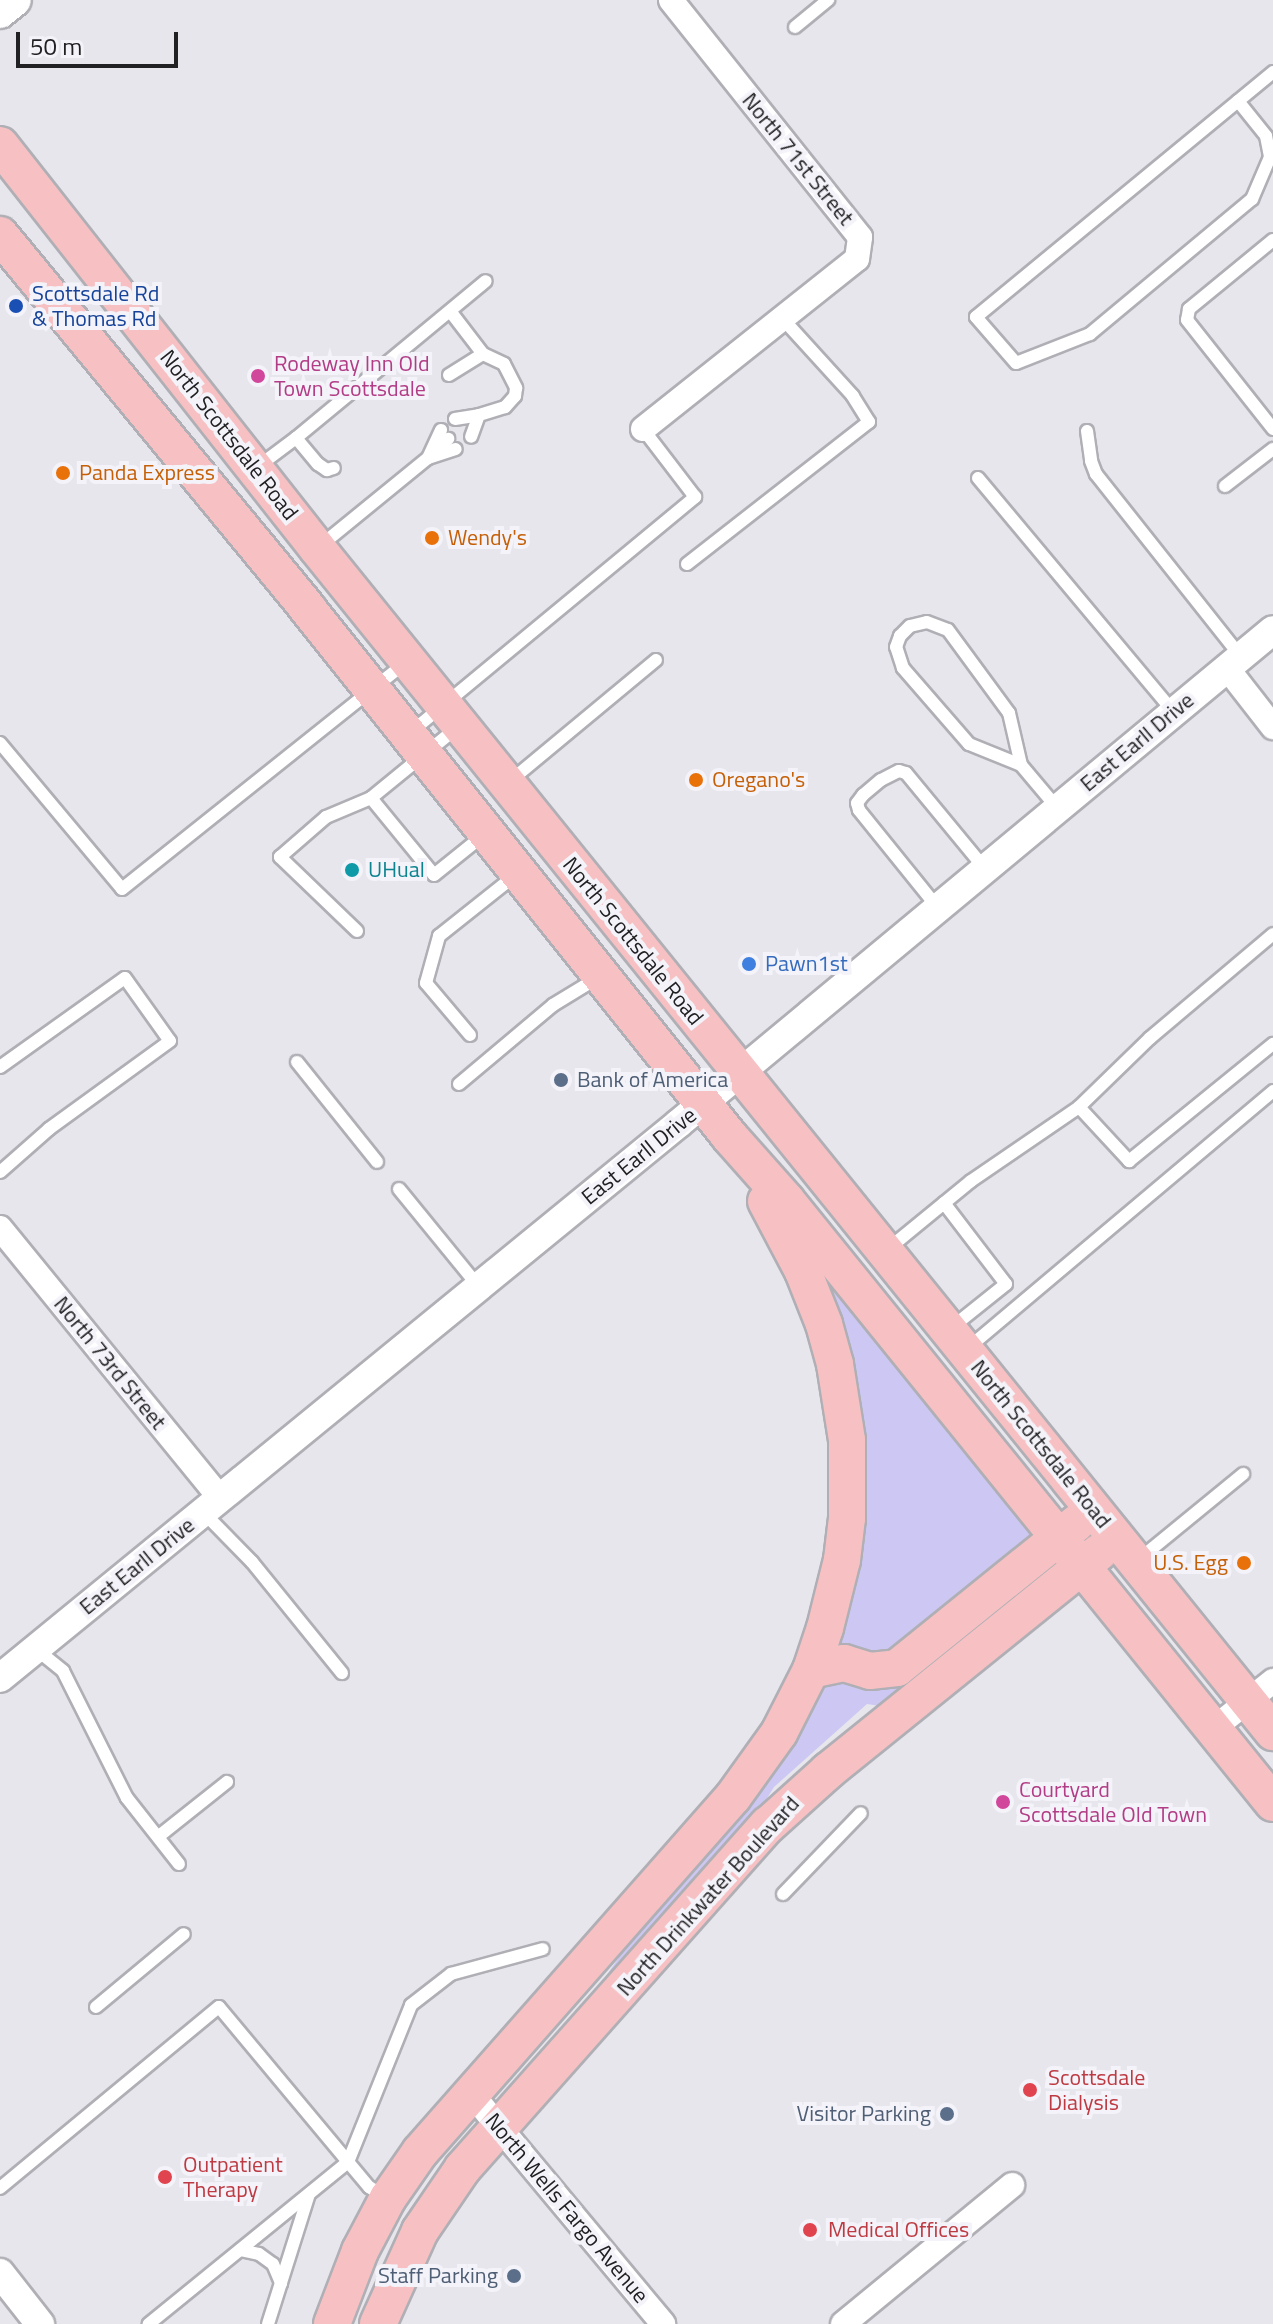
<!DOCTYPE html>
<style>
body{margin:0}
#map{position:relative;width:1273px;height:2324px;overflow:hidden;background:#e6e6ec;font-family:"Titillium Web",sans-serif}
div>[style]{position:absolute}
.green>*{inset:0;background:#ccc8f3}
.roads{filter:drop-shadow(2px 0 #afafb5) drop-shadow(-2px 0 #afafb5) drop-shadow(0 2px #afafb5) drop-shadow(0 -2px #afafb5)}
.service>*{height:12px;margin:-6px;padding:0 6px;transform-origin:6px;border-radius:6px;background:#fff}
.minor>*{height:24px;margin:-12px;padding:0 12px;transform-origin:12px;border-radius:12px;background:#fff}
.tertiary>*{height:28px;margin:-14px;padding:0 14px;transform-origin:14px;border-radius:14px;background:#fff}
.secondary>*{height:32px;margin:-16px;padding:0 16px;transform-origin:16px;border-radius:16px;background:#fff}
.primary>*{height:36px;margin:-18px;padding:0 18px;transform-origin:18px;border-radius:18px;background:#f7c1c3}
.dots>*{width:22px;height:22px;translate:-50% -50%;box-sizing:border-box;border:4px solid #f3f3f9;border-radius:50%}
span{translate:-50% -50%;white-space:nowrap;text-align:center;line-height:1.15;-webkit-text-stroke:8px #f3f3f9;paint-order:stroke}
.street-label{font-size:22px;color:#212123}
.transit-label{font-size:22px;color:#164399}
.left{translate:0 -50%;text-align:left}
.hotel-label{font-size:22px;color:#b23c85}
.food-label{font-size:22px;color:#c56008}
.right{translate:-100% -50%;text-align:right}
.culture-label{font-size:22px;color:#0d838f}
.shop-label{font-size:22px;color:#366cbe}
.service-label{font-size:22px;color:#4e5e75}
.health-label{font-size:22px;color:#be3a42}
.scale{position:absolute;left:16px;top:32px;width:162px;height:36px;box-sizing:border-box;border:4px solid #212123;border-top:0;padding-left:10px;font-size:24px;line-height:28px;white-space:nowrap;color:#212123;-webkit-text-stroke:6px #f3f3f9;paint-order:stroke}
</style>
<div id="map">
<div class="green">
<i style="clip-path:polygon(829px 1282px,837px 1284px,1033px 1525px,1052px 1576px,887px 1707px,867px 1704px,774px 1787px,762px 1806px,522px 2076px,602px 1982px,838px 1638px,834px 1306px)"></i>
</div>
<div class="roads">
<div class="service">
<i style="left:795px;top:27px;width:43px;rotate:-39.3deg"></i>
<i style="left:1238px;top:101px;width:45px;rotate:51.3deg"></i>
<i style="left:1266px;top:136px;width:21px;rotate:79deg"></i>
<i style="left:1270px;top:157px;width:46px;rotate:113.2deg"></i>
<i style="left:1252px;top:199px;width:211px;rotate:140.2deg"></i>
<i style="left:1090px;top:334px;width:79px;rotate:158.6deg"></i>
<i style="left:1016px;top:363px;width:61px;rotate:-131deg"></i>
<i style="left:976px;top:317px;width:385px;rotate:-39.5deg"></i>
<i style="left:1273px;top:240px;width:109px;rotate:140.6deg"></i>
<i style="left:1189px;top:309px;width:11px;rotate:100deg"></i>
<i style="left:1187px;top:320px;width:139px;rotate:51.7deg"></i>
<i style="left:450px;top:311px;width:54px;rotate:52.5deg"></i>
<i style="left:483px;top:354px;width:23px;rotate:25deg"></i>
<i style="left:504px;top:364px;width:27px;rotate:63deg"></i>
<i style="left:516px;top:388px;width:8px;rotate:97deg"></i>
<i style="left:515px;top:396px;width:15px;rotate:132deg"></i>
<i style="left:505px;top:407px;width:27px;rotate:163deg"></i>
<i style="left:479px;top:415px;width:23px;rotate:110deg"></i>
<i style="left:449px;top:375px;width:40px;rotate:-32deg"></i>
<i style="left:455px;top:419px;width:24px;rotate:-9deg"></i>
<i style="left:1087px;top:431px;width:30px;rotate:82deg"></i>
<i style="left:1091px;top:461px;width:14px;rotate:69deg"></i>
<i style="left:1096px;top:474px;width:232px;rotate:51.6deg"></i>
<i style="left:296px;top:438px;width:34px;rotate:50deg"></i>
<i style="left:318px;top:464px;width:11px;rotate:34deg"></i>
<i style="left:327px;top:470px;width:7px;rotate:-16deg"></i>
<i style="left:433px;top:453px;width:21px;rotate:-43deg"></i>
<i style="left:428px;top:458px;width:31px;rotate:-65deg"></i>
<i style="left:256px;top:468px;width:50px;rotate:-36.9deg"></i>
<i style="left:296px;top:438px;width:246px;rotate:-39.6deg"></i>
<i style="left:978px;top:478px;width:305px;rotate:50.1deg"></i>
<i style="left:1225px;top:486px;width:61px;rotate:-37.6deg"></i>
<i style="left:320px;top:546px;width:139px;rotate:-39.2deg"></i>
<i style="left:428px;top:458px;width:29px;rotate:-18deg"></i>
<i style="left:687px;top:564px;width:231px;rotate:-38deg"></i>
<i style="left:869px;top:422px;width:31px;rotate:-122deg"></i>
<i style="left:853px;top:396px;width:107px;rotate:-132.3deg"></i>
<i style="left:459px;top:726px;width:114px;rotate:140.7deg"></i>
<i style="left:371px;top:798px;width:99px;rotate:50.7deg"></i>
<i style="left:434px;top:875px;width:65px;rotate:-38.8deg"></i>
<i style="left:411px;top:732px;width:369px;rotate:-39.6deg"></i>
<i style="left:695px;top:497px;width:86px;rotate:-127.4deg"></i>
<i style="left:0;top:743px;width:190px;rotate:50.1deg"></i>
<i style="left:122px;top:889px;width:362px;rotate:-38.6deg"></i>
<i style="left:1021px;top:765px;width:56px;rotate:-158deg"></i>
<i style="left:969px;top:744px;width:101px;rotate:-131deg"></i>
<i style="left:903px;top:668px;width:22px;rotate:-108deg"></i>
<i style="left:896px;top:647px;width:12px;rotate:-70deg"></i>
<i style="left:900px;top:636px;width:14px;rotate:-45deg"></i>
<i style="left:910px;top:626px;width:17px;rotate:-13deg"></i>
<i style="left:927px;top:622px;width:22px;rotate:21deg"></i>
<i style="left:948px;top:630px;width:103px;rotate:53.7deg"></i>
<i style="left:1009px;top:713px;width:53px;rotate:77deg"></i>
<i style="left:1021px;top:765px;width:57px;rotate:49.9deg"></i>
<i style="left:509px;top:782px;width:191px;rotate:-39.7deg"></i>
<i style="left:938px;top:908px;width:126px;rotate:-128.9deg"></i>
<i style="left:859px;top:810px;width:7px;rotate:-106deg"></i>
<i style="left:857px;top:803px;width:10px;rotate:-53deg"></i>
<i style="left:863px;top:795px;width:23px;rotate:-40deg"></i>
<i style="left:881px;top:780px;width:20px;rotate:-27deg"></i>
<i style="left:899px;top:771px;width:7px;rotate:16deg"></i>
<i style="left:906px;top:773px;width:124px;rotate:50.5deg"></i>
<i style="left:357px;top:931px;width:107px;rotate:-136.1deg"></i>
<i style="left:280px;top:857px;width:61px;rotate:-41deg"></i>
<i style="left:326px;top:817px;width:49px;rotate:-22.9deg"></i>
<i style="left:470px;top:1035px;width:68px;rotate:-130.2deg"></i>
<i style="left:426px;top:983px;width:49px;rotate:-74.5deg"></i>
<i style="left:439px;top:936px;width:100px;rotate:-38.5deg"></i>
<i style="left:297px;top:1062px;width:128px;rotate:51.3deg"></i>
<i style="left:0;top:1067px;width:153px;rotate:-35.5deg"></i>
<i style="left:125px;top:978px;width:77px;rotate:54.5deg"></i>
<i style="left:170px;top:1041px;width:150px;rotate:144deg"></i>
<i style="left:49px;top:1129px;width:65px;rotate:138.7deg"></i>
<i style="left:459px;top:1084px;width:123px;rotate:-40deg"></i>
<i style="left:553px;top:1005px;width:54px;rotate:-31.3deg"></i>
<i style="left:1079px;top:1107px;width:74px;rotate:47.2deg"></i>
<i style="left:1129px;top:1161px;width:186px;rotate:-39.1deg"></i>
<i style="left:399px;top:1189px;width:127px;rotate:50.8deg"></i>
<i style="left:944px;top:1203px;width:102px;rotate:52.6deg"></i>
<i style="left:1006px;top:1284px;width:70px;rotate:141.3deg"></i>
<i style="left:888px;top:1249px;width:107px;rotate:-39.3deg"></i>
<i style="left:971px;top:1181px;width:131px;rotate:-34.4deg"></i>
<i style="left:1079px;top:1107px;width:99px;rotate:-44.2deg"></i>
<i style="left:1150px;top:1038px;width:161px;rotate:-40.2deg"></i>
<i style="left:968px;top:1348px;width:399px;rotate:-40.1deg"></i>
<i style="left:203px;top:1512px;width:70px;rotate:45.6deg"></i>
<i style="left:252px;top:1562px;width:143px;rotate:51deg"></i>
<i style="left:1138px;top:1560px;width:136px;rotate:-39.3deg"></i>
<i style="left:36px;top:1649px;width:35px;rotate:39deg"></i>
<i style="left:63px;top:1671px;width:142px;rotate:63.3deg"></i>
<i style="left:127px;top:1798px;width:84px;rotate:51.8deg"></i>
<i style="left:159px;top:1836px;width:87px;rotate:-38.5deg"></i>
<i style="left:783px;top:1894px;width:112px;rotate:-46.1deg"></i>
<i style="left:96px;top:2007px;width:114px;rotate:-39.7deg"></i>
<i style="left:0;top:2188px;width:284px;rotate:-39.6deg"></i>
<i style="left:219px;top:2007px;width:202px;rotate:50.2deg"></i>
<i style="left:348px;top:2162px;width:257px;rotate:140.9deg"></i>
<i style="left:384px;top:2196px;width:17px;rotate:-149deg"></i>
<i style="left:369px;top:2187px;width:33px;rotate:-130deg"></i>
<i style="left:348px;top:2162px;width:169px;rotate:-68.1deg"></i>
<i style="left:411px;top:2005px;width:51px;rotate:-37.8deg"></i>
<i style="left:451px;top:1974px;width:95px;rotate:-15.2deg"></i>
<i style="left:240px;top:2250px;width:19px;rotate:12deg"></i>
<i style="left:259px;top:2254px;width:17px;rotate:36deg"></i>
<i style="left:273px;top:2264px;width:21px;rotate:67deg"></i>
<i style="left:268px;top:2324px;width:136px;rotate:-72.5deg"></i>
</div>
<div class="minor">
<i style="left:643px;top:429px;width:273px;rotate:-38.5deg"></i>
<i style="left:857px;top:259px;width:22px;rotate:-82deg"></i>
<i style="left:860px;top:237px;width:303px;rotate:-128.6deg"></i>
<i style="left:1227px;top:668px;width:75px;rotate:52.1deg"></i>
<i style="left:0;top:1228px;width:348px;rotate:50.8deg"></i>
<i style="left:1213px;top:1729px;width:77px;rotate:-38.7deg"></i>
<i style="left:470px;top:2092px;width:302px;rotate:50.2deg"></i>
<i style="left:843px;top:2324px;width:219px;rotate:-39.4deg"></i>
</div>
<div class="tertiary">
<i style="left:0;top:1678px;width:876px;rotate:-39.25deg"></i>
<i style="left:678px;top:1124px;width:773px;rotate:-39.7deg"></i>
<i style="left:0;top:2273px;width:65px;rotate:51.9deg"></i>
</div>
<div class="secondary">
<i style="left:0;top:12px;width:19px;rotate:-39deg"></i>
</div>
<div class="primary">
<i style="left:0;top:145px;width:513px;rotate:51.81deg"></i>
<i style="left:317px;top:548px;width:1522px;rotate:51.08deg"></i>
<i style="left:0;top:235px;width:483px;rotate:50.5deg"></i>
<i style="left:307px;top:608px;width:677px;rotate:51.35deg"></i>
<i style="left:730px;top:1137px;width:84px;rotate:48.4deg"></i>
<i style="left:786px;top:1200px;width:775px;rotate:51.07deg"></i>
<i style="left:811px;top:1670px;width:34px;rotate:-12deg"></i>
<i style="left:844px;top:1663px;width:27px;rotate:17deg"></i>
<i style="left:870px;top:1671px;width:27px;rotate:-6deg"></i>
<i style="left:897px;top:1668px;width:231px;rotate:-38.9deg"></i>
<i style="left:332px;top:2324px;width:78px;rotate:-69deg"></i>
<i style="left:360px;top:2251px;width:60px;rotate:-62.2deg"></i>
<i style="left:388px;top:2198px;width:56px;rotate:-55.2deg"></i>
<i style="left:420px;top:2152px;width:473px;rotate:-48.6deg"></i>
<i style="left:733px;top:1797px;width:79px;rotate:-54.3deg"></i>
<i style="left:779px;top:1733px;width:71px;rotate:-63.1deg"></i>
<i style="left:811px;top:1670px;width:44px;rotate:-71.6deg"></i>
<i style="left:825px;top:1628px;width:70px;rotate:-76deg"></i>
<i style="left:842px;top:1560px;width:42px;rotate:-83.2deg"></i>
<i style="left:847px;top:1518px;width:78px;rotate:-90deg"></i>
<i style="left:847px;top:1440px;width:77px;rotate:-99deg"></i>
<i style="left:835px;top:1364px;width:41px;rotate:-105.4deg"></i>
<i style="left:824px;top:1324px;width:57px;rotate:-111.6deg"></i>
<i style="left:803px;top:1271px;width:79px;rotate:-117.9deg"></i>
<i style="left:378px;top:2324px;width:102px;rotate:-65.7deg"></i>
<i style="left:420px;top:2231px;width:76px;rotate:-55.7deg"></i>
<i style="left:463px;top:2168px;width:459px;rotate:-48.4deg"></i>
<i style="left:768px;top:1825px;width:81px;rotate:-42deg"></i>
<i style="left:828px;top:1771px;width:348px;rotate:-38.9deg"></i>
</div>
</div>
<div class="dots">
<i style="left:16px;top:306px;background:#1a4fb4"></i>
<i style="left:258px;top:376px;background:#d1479c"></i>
<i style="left:63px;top:473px;background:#e8710a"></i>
<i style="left:432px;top:538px;background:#e8710a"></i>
<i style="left:696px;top:780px;background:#e8710a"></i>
<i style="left:352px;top:870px;background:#0f9aa8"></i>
<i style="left:749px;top:964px;background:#3f7fe0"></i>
<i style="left:561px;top:1080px;background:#5c6f8a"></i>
<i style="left:1244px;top:1563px;background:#e8710a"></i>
<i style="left:1003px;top:1802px;background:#d1479c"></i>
<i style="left:1030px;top:2090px;background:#e0444e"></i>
<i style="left:947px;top:2114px;background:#5c6f8a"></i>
<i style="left:165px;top:2177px;background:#e0444e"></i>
<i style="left:810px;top:2230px;background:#e0444e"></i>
<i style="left:514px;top:2276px;background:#5c6f8a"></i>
</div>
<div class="street-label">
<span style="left:798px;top:159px;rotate:51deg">North 71st Street</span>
<span style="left:229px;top:435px;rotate:52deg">North Scottsdale Road</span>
<span style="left:1137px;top:742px;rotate:-40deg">East Earll Drive</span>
<span style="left:633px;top:941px;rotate:51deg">North Scottsdale Road</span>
<span style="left:639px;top:1156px;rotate:-39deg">East Earll Drive</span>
<span style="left:110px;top:1363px;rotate:51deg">North 73rd Street</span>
<span style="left:1041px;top:1444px;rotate:51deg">North Scottsdale Road</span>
<span style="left:137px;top:1566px;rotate:-39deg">East Earll Drive</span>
<span style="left:708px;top:1896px;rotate:-48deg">North Drinkwater Boulevard</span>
<span style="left:567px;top:2208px;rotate:50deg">North Wells Fargo Avenue</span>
</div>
<div class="transit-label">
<span class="left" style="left:32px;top:306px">Scottsdale Rd<br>&amp; Thomas Rd</span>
</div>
<div class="hotel-label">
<span class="left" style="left:274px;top:376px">Rodeway Inn Old<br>Town Scottsdale</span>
<span class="left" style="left:1019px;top:1802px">Courtyard<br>Scottsdale Old Town</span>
</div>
<div class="food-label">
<span class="left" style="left:79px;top:473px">Panda Express</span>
<span class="left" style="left:448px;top:538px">Wendy's</span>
<span class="left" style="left:712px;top:780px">Oregano's</span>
<span class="right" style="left:1228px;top:1563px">U.S. Egg</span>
</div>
<div class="culture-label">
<span class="left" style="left:368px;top:870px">UHual</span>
</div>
<div class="shop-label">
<span class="left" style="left:765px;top:964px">Pawn1st</span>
</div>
<div class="service-label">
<span class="left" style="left:577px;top:1080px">Bank of America</span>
<span class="right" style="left:931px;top:2114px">Visitor Parking</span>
<span class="right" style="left:498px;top:2276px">Staff Parking</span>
</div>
<div class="health-label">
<span class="left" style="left:1048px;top:2090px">Scottsdale<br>Dialysis</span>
<span class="left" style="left:183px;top:2177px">Outpatient<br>Therapy</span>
<span class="left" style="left:828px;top:2230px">Medical Offices</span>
</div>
<div class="scale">50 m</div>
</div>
